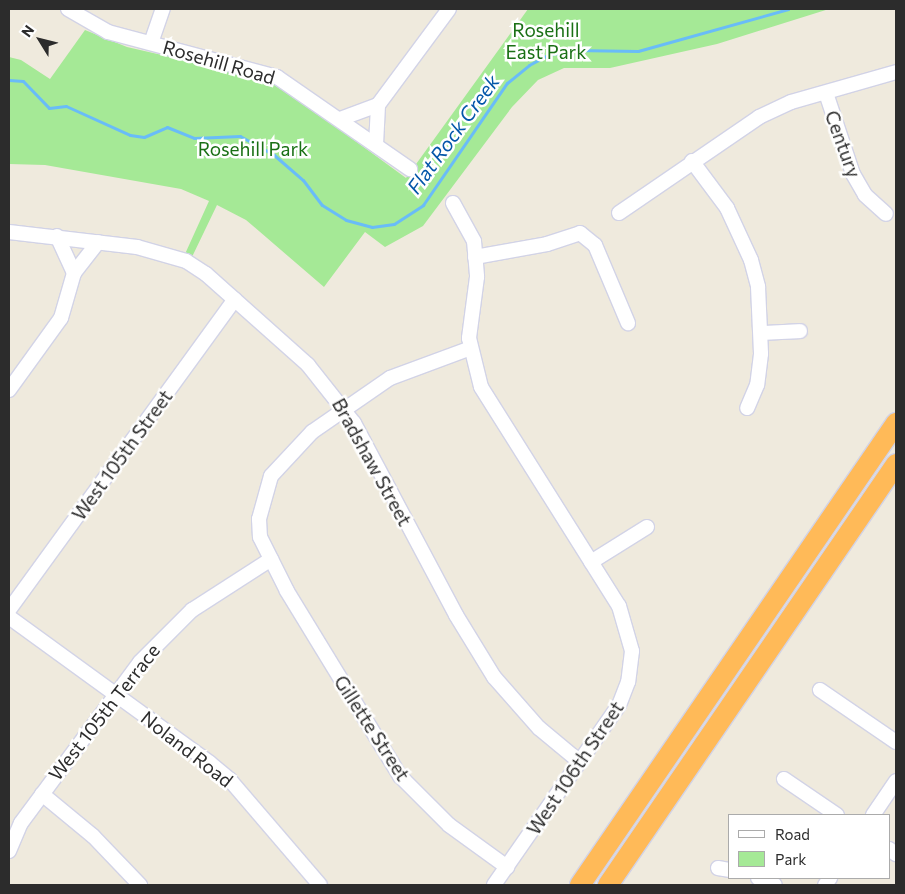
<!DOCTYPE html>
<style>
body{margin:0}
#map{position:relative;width:905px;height:894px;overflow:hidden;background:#efeadd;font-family:Commissioner,sans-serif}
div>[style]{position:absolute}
.green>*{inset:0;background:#a5e996}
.stream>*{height:3px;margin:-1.5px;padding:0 1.5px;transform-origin:1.5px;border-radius:1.5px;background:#69bcf8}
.roads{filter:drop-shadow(1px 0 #d2d3e6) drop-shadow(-1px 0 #d2d3e6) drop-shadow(0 1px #d2d3e6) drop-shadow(0 -1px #d2d3e6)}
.minor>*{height:14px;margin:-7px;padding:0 7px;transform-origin:7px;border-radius:7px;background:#fff}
.highway>*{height:20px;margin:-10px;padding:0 10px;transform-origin:10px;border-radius:10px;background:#ffba58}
span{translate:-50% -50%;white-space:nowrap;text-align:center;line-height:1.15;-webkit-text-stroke:5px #fff;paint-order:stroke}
.park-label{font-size:19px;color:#1a7015}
.street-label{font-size:19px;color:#2c2c2c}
.water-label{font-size:20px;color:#0356a9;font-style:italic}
.frame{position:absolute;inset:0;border:10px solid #2c2c2c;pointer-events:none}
.legend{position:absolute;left:728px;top:814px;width:162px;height:65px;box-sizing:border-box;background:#fff;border:1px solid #ababab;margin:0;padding:6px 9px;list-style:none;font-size:15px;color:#2c2c2c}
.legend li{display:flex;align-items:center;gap:10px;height:25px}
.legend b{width:25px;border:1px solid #ababab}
.north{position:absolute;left:15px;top:15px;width:50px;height:50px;-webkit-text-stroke:4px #fff;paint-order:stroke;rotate:306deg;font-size:14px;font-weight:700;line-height:20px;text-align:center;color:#2c2c2c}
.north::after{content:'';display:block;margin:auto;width:18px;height:22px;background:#2c2c2c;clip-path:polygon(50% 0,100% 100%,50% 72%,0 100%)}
</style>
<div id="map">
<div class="green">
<i style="clip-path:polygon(528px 9px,829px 9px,717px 44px,610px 68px,564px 68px,538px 80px,512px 107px,423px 226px,385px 247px,365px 232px,324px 287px,246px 220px,217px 205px,192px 257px,185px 254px,209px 201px,181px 189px,45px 165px,9px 164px,9px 57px,21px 60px,50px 79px,85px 30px,127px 47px,249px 75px,283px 88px,406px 178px)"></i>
</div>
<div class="stream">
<i style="left:9px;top:80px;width:14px;rotate:4deg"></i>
<i style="left:23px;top:81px;width:37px;rotate:46deg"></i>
<i style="left:49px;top:108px;width:17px;rotate:-7deg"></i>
<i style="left:66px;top:106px;width:70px;rotate:24.4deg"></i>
<i style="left:130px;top:135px;width:14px;rotate:8deg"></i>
<i style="left:144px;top:137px;width:25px;rotate:-23deg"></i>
<i style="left:167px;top:127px;width:29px;rotate:22deg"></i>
<i style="left:194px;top:138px;width:46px;rotate:-2.5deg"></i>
<i style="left:240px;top:136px;width:39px;rotate:29deg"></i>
<i style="left:274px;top:155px;width:38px;rotate:41deg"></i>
<i style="left:303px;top:180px;width:31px;rotate:53deg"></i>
<i style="left:322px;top:205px;width:28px;rotate:32deg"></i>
<i style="left:346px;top:220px;width:27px;rotate:15deg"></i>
<i style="left:372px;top:227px;width:22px;rotate:-8deg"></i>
<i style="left:394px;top:224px;width:35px;rotate:-33deg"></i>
<i style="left:423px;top:205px;width:148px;rotate:-55.5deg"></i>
<i style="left:507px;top:83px;width:28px;rotate:-39deg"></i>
<i style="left:529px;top:65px;width:21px;rotate:-28deg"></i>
<i style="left:548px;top:55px;width:26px;rotate:-11deg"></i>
<i style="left:574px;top:50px;width:64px;rotate:0.9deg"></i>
<i style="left:638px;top:51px;width:156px;rotate:-15.6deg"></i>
</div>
<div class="roads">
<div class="minor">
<i style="left:68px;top:9px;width:46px;rotate:29.9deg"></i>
<i style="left:108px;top:32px;width:175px;rotate:14.9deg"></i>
<i style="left:277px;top:77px;width:162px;rotate:34.7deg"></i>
<i style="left:151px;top:43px;width:36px;rotate:-71deg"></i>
<i style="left:826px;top:93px;width:85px;rotate:71.6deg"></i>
<i style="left:853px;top:174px;width:24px;rotate:60deg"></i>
<i style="left:865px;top:195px;width:28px;rotate:42deg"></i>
<i style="left:340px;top:119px;width:40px;rotate:-20.2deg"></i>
<i style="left:376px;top:145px;width:40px;rotate:-87.1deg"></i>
<i style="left:378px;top:105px;width:119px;rotate:-53.5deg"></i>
<i style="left:692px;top:161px;width:59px;rotate:53.3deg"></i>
<i style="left:727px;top:208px;width:57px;rotate:65.2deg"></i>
<i style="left:751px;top:260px;width:28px;rotate:75deg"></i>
<i style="left:758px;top:287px;width:67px;rotate:87.4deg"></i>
<i style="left:761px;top:354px;width:31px;rotate:97deg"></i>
<i style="left:757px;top:385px;width:25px;rotate:113deg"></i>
<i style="left:453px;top:203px;width:43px;rotate:61.1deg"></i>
<i style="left:474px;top:241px;width:36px;rotate:85deg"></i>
<i style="left:477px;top:277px;width:62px;rotate:97.5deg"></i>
<i style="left:469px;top:338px;width:50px;rotate:76.2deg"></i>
<i style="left:481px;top:387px;width:259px;rotate:57.8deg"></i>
<i style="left:619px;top:606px;width:47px;rotate:73.9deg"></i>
<i style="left:632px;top:651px;width:31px;rotate:97deg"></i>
<i style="left:628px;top:682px;width:25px;rotate:111deg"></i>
<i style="left:619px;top:705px;width:219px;rotate:124.8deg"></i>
<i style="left:619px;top:213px;width:170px;rotate:-34.4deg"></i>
<i style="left:759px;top:117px;width:35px;rotate:-25deg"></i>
<i style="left:791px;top:102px;width:109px;rotate:-15.9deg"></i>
<i style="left:9px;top:232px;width:129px;rotate:6.7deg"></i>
<i style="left:137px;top:247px;width:51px;rotate:15.9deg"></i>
<i style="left:186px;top:261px;width:24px;rotate:33deg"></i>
<i style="left:206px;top:274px;width:137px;rotate:41.7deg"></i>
<i style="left:308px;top:365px;width:74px;rotate:51.6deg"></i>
<i style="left:354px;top:423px;width:217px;rotate:62deg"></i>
<i style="left:456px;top:615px;width:73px;rotate:58.5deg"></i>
<i style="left:494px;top:677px;width:68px;rotate:48.6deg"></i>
<i style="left:539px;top:728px;width:53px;rotate:39.7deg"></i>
<i style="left:57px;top:236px;width:41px;rotate:65.3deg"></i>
<i style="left:475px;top:257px;width:73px;rotate:-10.2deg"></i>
<i style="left:547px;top:244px;width:35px;rotate:-18deg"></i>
<i style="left:580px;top:233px;width:19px;rotate:39deg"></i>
<i style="left:595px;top:245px;width:85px;rotate:67.1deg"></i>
<i style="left:762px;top:333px;width:38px;rotate:-3deg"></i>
<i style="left:471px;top:348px;width:86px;rotate:159.7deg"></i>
<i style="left:390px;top:378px;width:95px;rotate:145.3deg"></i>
<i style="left:312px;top:432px;width:60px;rotate:133deg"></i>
<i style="left:271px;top:476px;width:45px;rotate:105.6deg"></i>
<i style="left:259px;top:519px;width:18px;rotate:87deg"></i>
<i style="left:260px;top:537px;width:60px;rotate:63.4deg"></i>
<i style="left:287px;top:591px;width:217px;rotate:58.6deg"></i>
<i style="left:400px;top:776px;width:69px;rotate:45deg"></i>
<i style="left:449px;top:825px;width:72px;rotate:35.9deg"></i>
<i style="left:9px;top:390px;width:89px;rotate:-54.2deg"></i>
<i style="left:61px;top:318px;width:47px;rotate:-73.9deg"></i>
<i style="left:74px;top:273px;width:39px;rotate:-52deg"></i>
<i style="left:591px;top:562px;width:66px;rotate:-32deg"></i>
<i style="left:9px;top:610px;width:384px;rotate:-54deg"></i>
<i style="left:9px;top:617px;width:248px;rotate:36deg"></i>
<i style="left:210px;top:763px;width:26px;rotate:40deg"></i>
<i style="left:230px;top:780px;width:138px;rotate:49.4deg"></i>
<i style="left:820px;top:690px;width:92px;rotate:34.4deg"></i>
<i style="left:784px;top:779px;width:64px;rotate:34.2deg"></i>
<i style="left:42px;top:794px;width:66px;rotate:39.5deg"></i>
<i style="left:93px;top:836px;width:68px;rotate:46.2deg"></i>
<i style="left:873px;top:815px;width:41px;rotate:-55.9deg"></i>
<i style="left:889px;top:849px;width:9px;rotate:36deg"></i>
<i style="left:9px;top:851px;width:30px;rotate:-67deg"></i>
<i style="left:21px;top:823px;width:200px;rotate:-53.5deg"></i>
<i style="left:140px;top:662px;width:74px;rotate:-45deg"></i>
<i style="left:192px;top:610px;width:94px;rotate:-32.8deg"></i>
<i style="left:718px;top:868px;width:11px;rotate:10deg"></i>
<i style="left:758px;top:878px;width:18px;rotate:22deg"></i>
<i style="left:825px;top:885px;width:9px;rotate:-54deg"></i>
</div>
<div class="highway">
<i style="left:580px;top:885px;width:560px;rotate:-55.63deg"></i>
<i style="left:608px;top:885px;width:510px;rotate:-55.62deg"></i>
</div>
</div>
<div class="park-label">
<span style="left:546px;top:41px">Rosehill<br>East Park</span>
<span style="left:253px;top:149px">Rosehill Park</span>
</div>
<div class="street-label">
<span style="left:219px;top:62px;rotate:16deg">Rosehill Road</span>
<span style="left:843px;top:144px;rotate:70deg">Century</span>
<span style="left:122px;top:455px;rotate:-54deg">West 105th Street</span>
<span style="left:372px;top:462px;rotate:61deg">Bradshaw Street</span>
<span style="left:104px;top:712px;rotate:-52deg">West 105th Terrace</span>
<span style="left:372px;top:728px;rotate:57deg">Gillette Street</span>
<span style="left:187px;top:749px;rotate:38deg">Noland Road</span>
<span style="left:575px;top:768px;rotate:-56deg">West 106th Street</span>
</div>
<div class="water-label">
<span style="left:453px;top:134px;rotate:-54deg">Flat Rock Creek</span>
</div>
<div class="frame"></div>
<ul class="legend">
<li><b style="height:6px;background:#fff"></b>Road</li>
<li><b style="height:14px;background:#a5e996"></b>Park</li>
</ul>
<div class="north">N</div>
</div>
